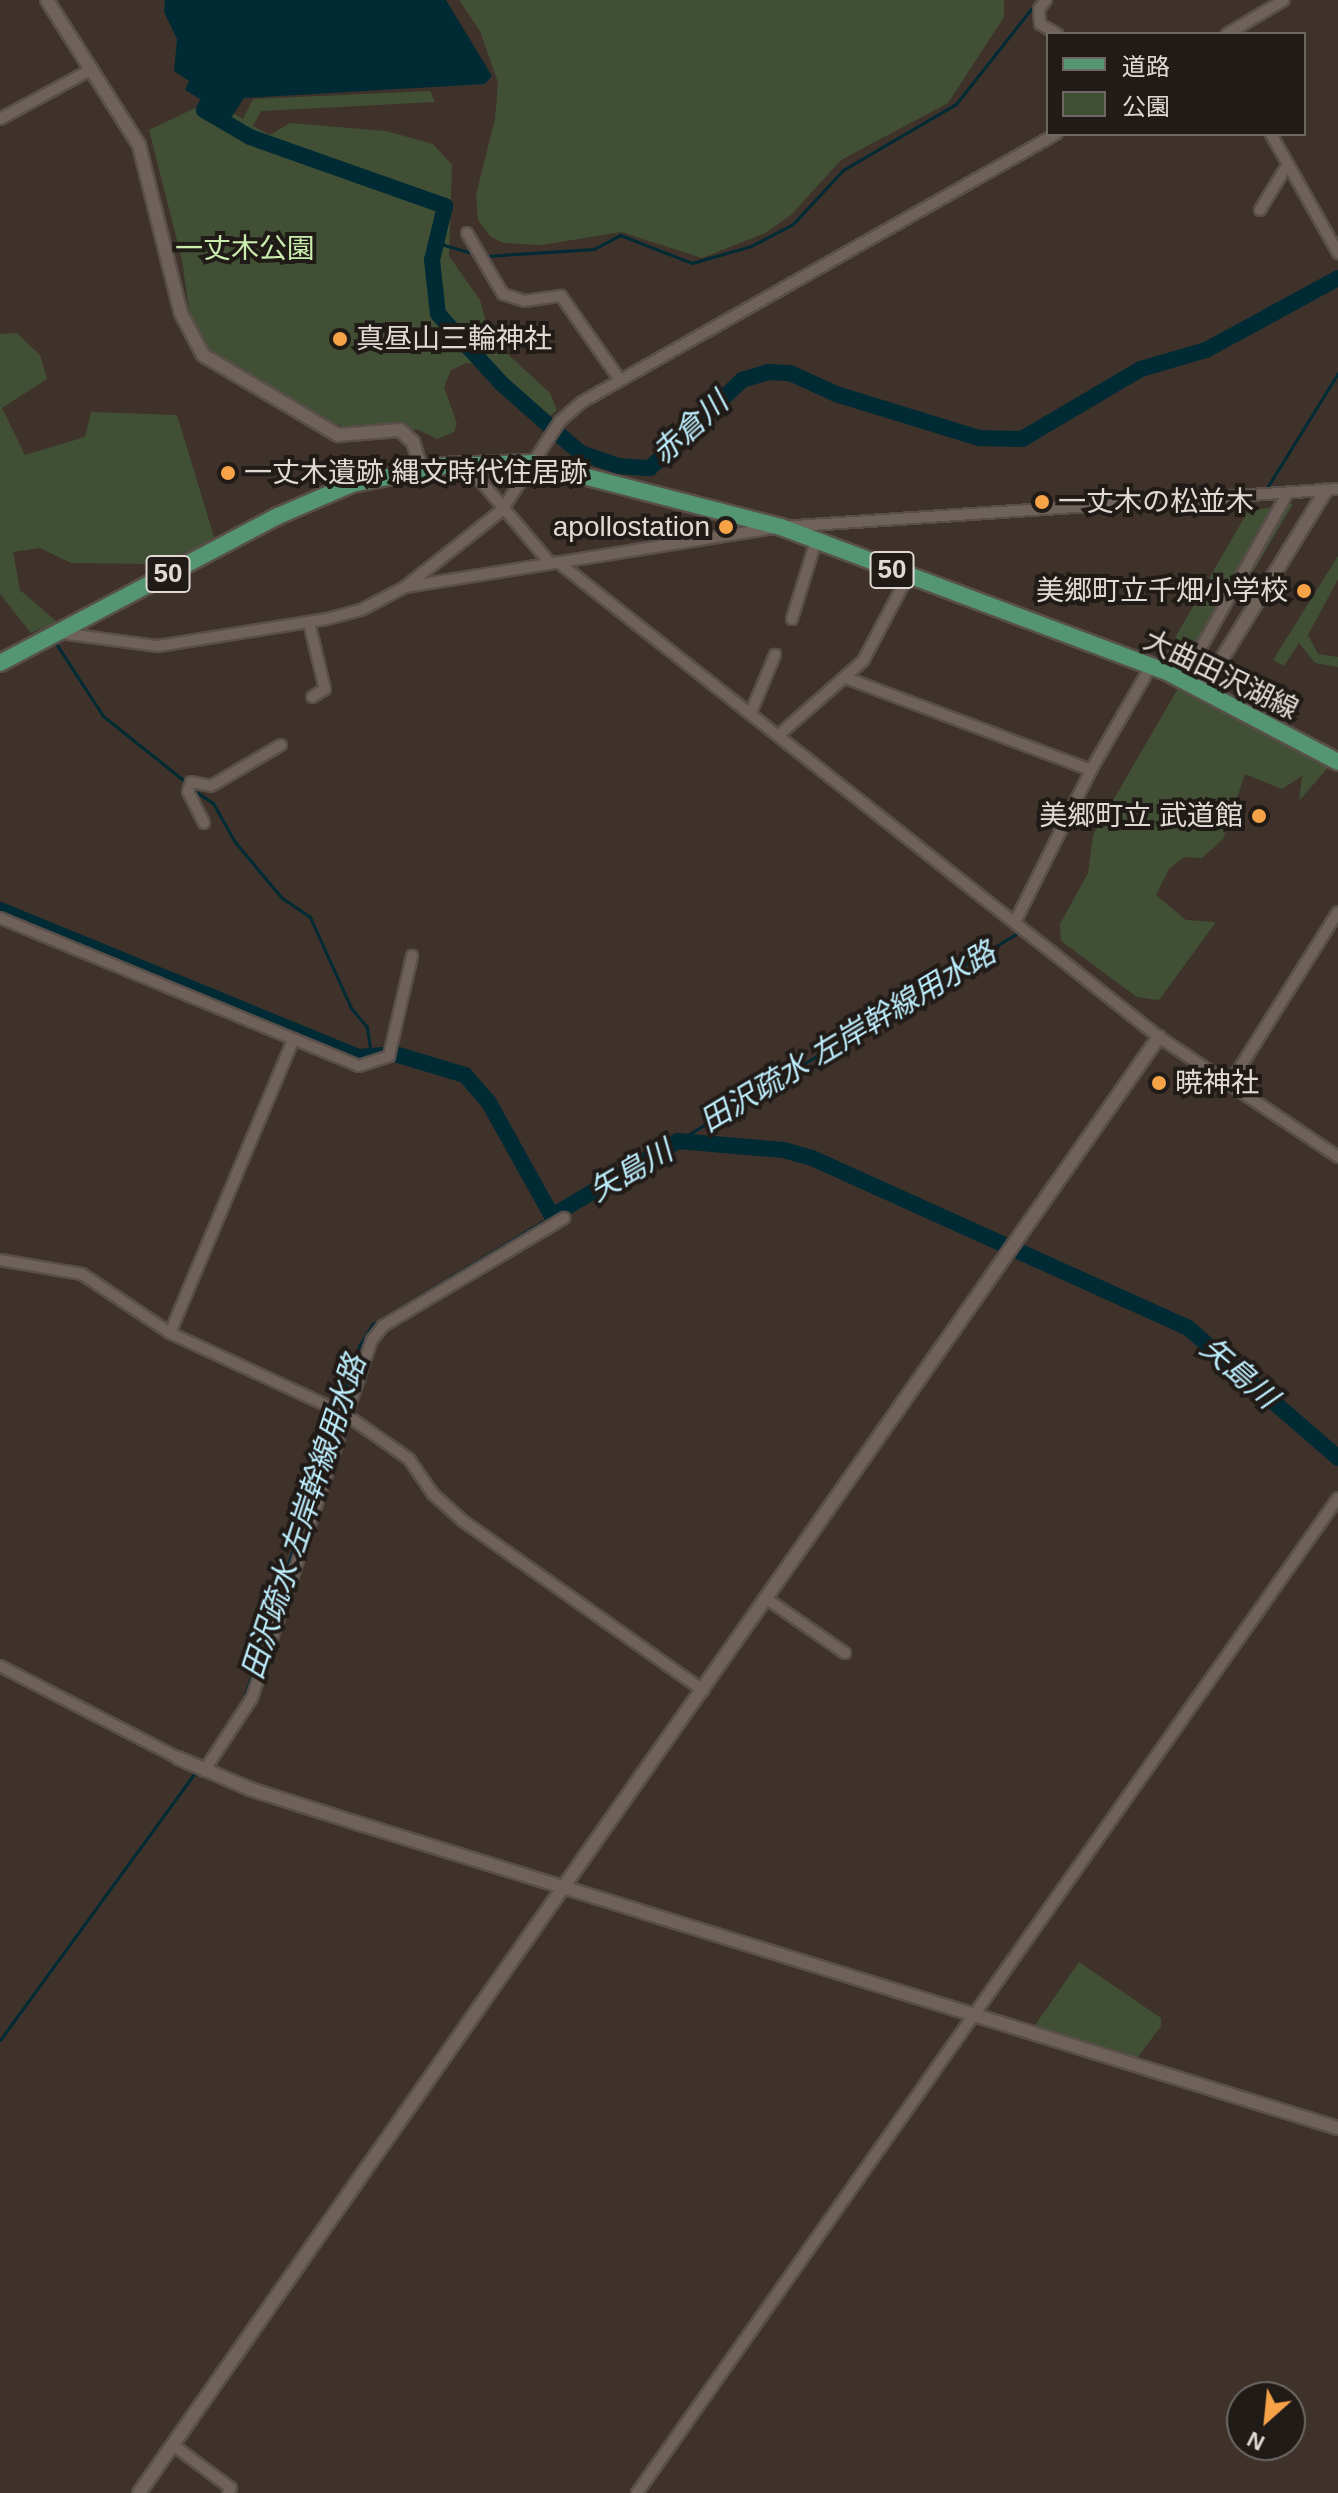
<!DOCTYPE html>
<meta charset="utf-8">
<style>
body{margin:0}
#map{position:relative;width:1338px;height:2493px;overflow:hidden;background:#3e322b;font-family:Arial,"Noto Sans JP",sans-serif}
div>[style]{position:absolute}
.green>*{inset:0;background:#415035}
.water>*{inset:0;background:#002b35}
.stream>*{height:3px;margin:-1.5px;padding:0 1.5px;transform-origin:1.5px;border-radius:1.5px;background:#002b35}
.river>*{height:16px;margin:-8px;padding:0 8px;transform-origin:8px;border-radius:8px;background:#002b35}
.roads{filter:drop-shadow(2px 0 #594f4a) drop-shadow(-2px 0 #594f4a) drop-shadow(0 2px #594f4a) drop-shadow(0 -2px #594f4a)}
.minor>*{height:10px;margin:-5px;padding:0 5px;transform-origin:5px;border-radius:5px;background:#6f625a}
.tertiary>*{height:12px;margin:-6px;padding:0 6px;transform-origin:6px;border-radius:6px;background:#6f625a}
.primary>*{height:16px;margin:-8px;padding:0 8px;transform-origin:8px;border-radius:8px;background:#539671}
.dots>*{width:22px;height:22px;translate:-50% -50%;box-sizing:border-box;border:4px solid #211b18;border-radius:50%}
span{translate:-50% -50%;white-space:nowrap;text-align:center;line-height:1.15;-webkit-text-stroke:8px #211b18;paint-order:stroke}
.shield-label span{padding:2px 6px;background:#211b18;border:2px solid;border-radius:6px;-webkit-text-stroke-width:0}
.shield-label{font-size:26px;color:#e0d9d4;font-weight:700}
.park-label{font-size:28px;color:#caecad}
.poi-label{font-size:28px;color:#e0d9d4}
.left{translate:0 -50%;text-align:left}
.right{translate:-100% -50%;text-align:right}
.street-label{font-size:28px;color:#e0d9d4}
.water-label{font-size:30px;color:#bcedfc;font-style:italic}
.legend{position:absolute;left:1046px;top:32px;width:260px;height:104px;box-sizing:border-box;background:#211b18;border:2px solid #6d6763;margin:0;padding:10px 14px;list-style:none;font-size:24px;color:#e0d9d4}
.legend li{display:flex;align-items:center;gap:16px;height:40px}
.legend b{width:40px;border:2px solid #6d6763}
.north{position:absolute;left:1226px;top:2381px;width:80px;height:80px;box-sizing:border-box;background:#211b18;border:2px solid #6d6763;border-radius:50%;rotate:207deg;font-size:22px;font-weight:700;line-height:32px;text-align:center;color:#e0d9d4}
.north::after{content:'';display:block;margin:auto;width:28px;height:36px;background:#f6a247;clip-path:polygon(50% 0,100% 100%,50% 72%,0 100%)}
</style>
<div id="map">
<div class="green">
<i style="clip-path:polygon(459px 0,1004px 0,1004px 17px,948px 103px,841px 160px,791px 215px,765px 233px,702px 258px,621px 232px,542px 245px,503px 243px,490px 236px,478px 220px,476px 195px,495px 119px,498px 82px,480px 31px)"></i>
<i style="clip-path:polygon(430px 91px,435px 102px,261px 111px,253px 126px,270px 135px,290px 123px,386px 131px,433px 144px,452px 165px,449px 256px,480px 300px,490px 338px,550px 393px,557px 410px,550px 416px,541px 413px,490px 367px,466px 363px,451px 370px,444px 387px,457px 424px,454px 432px,437px 439px,419px 430px,342px 426px,323px 419px,284px 395px,272px 394px,204px 345px,190px 317px,182px 260px,149px 130px,212px 100px,243px 119px,253px 99px)"></i>
<i style="clip-path:polygon(17px 333px,40px 355px,47px 379px,2px 408px,25px 455px,85px 437px,91px 412px,177px 415px,215px 540px,158px 564px,71px 563px,40px 548px,13px 552px,20px 590px,57px 622px,31px 633px,0 594px,0 334px)"></i>
<i style="clip-path:polygon(1293px 504px,1191px 677px,1161px 662px,1248px 511px)"></i>
<i style="clip-path:polygon(1338px 556px,1338px 579px,1308px 635px,1318px 654px,1338px 657px,1338px 667px,1315px 663px,1299px 643px,1284px 666px,1273px 660px)"></i>
<i style="clip-path:polygon(1180px 685px,1330px 765px,1299px 801px,1302px 776px,1282px 789px,1245px 774px,1223px 839px,1202px 858px,1184px 857px,1169px 869px,1156px 895px,1186px 920px,1216px 922px,1159px 1000px,1137px 997px,1061px 941px,1060px 924px,1088px 873px,1093px 835px)"></i>
<i style="clip-path:polygon(1079px 1962px,1161px 2018px,1161px 2026px,1135px 2061px,1033px 2028px)"></i>
</div>
<div class="water">
<i style="clip-path:polygon(165px 0,446px 0,492px 76px,485px 84px,244px 98px,231px 118px,185px 90px,189px 81px,174px 71px,177px 39px,164px 12px)"></i>
</div>
<div class="stream">
<i style="left:437px;top:234px;width:13px;rotate:58deg"></i>
<i style="left:444px;top:245px;width:35px;rotate:16deg"></i>
<i style="left:486px;top:256px;width:108px;rotate:-3.7deg"></i>
<i style="left:594px;top:249px;width:30px;rotate:-28deg"></i>
<i style="left:620px;top:235px;width:77px;rotate:21.3deg"></i>
<i style="left:692px;top:263px;width:61px;rotate:-16.1deg"></i>
<i style="left:751px;top:246px;width:47px;rotate:-27.6deg"></i>
<i style="left:793px;top:224px;width:74px;rotate:-47.2deg"></i>
<i style="left:843px;top:170px;width:131px;rotate:-30.3deg"></i>
<i style="left:956px;top:104px;width:132px;rotate:-51.7deg"></i>
<i style="left:1268px;top:486px;width:133px;rotate:-58.2deg"></i>
<i style="left:55px;top:642px;width:88px;rotate:57deg"></i>
<i style="left:103px;top:716px;width:107px;rotate:38.6deg"></i>
<i style="left:1182px;top:670px;width:184px;rotate:-60.8deg"></i>
<i style="left:192px;top:789px;width:25px;rotate:34deg"></i>
<i style="left:213px;top:803px;width:45px;rotate:60.6deg"></i>
<i style="left:235px;top:842px;width:73px;rotate:50deg"></i>
<i style="left:282px;top:898px;width:34px;rotate:34deg"></i>
<i style="left:310px;top:917px;width:100px;rotate:65.7deg"></i>
<i style="left:351px;top:1008px;width:25px;rotate:50deg"></i>
<i style="left:367px;top:1027px;width:27px;rotate:82deg"></i>
<i style="left:678px;top:1141px;width:400px;rotate:-31.5deg"></i>
<i style="left:242px;top:1705px;width:378px;rotate:-71.9deg"></i>
<i style="left:359px;top:1346px;width:26px;rotate:-58deg"></i>
<i style="left:373px;top:1324px;width:209px;rotate:-31.1deg"></i>
<i style="left:201px;top:1764px;width:24px;rotate:-54deg"></i>
<i style="left:0;top:2040px;width:329px;rotate:-53.9deg"></i>
</div>
<div class="river">
<i style="left:216px;top:88px;width:25px;rotate:119deg"></i>
<i style="left:204px;top:110px;width:53px;rotate:30.4deg"></i>
<i style="left:250px;top:137px;width:207px;rotate:19.5deg"></i>
<i style="left:445px;top:206px;width:56px;rotate:103.5deg"></i>
<i style="left:432px;top:260px;width:54px;rotate:83.7deg"></i>
<i style="left:438px;top:314px;width:93px;rotate:47.6deg"></i>
<i style="left:501px;top:383px;width:83px;rotate:41.6deg"></i>
<i style="left:563px;top:438px;width:23px;rotate:40deg"></i>
<i style="left:581px;top:453px;width:39px;rotate:19deg"></i>
<i style="left:618px;top:466px;width:32px;rotate:4deg"></i>
<i style="left:650px;top:468px;width:127px;rotate:-43.7deg"></i>
<i style="left:742px;top:380px;width:27px;rotate:-17deg"></i>
<i style="left:768px;top:372px;width:22px;rotate:3deg"></i>
<i style="left:790px;top:373px;width:51px;rotate:24.5deg"></i>
<i style="left:836px;top:394px;width:150px;rotate:17.1deg"></i>
<i style="left:979px;top:438px;width:43px;rotate:1.3deg"></i>
<i style="left:1022px;top:439px;width:138px;rotate:-30.5deg"></i>
<i style="left:1141px;top:369px;width:68px;rotate:-16.3deg"></i>
<i style="left:1206px;top:350px;width:150px;rotate:-28.6deg"></i>
<i style="left:0;top:910px;width:388px;rotate:22.3deg"></i>
<i style="left:359px;top:1057px;width:36px;rotate:-5deg"></i>
<i style="left:395px;top:1054px;width:73px;rotate:16.7deg"></i>
<i style="left:465px;top:1075px;width:35px;rotate:49deg"></i>
<i style="left:488px;top:1101px;width:132px;rotate:60.9deg"></i>
<i style="left:552px;top:1216px;width:147px;rotate:-30.8deg"></i>
<i style="left:678px;top:1141px;width:106px;rotate:4.9deg"></i>
<i style="left:784px;top:1150px;width:29px;rotate:16deg"></i>
<i style="left:812px;top:1158px;width:411px;rotate:24.3deg"></i>
<i style="left:1187px;top:1327px;width:200px;rotate:40.9deg"></i>
</div>
<div class="roads">
<div class="minor">
<i style="left:1046px;top:0;width:11px;rotate:128deg"></i>
<i style="left:1039px;top:9px;width:15px;rotate:86deg"></i>
<i style="left:1040px;top:24px;width:20px;rotate:30deg"></i>
<i style="left:1227px;top:34px;width:66px;rotate:-30.8deg"></i>
<i style="left:0;top:119px;width:105px;rotate:-28.5deg"></i>
<i style="left:1271px;top:134px;width:137px;rotate:60.6deg"></i>
<i style="left:1260px;top:210px;width:54px;rotate:-58.7deg"></i>
<i style="left:467px;top:233px;width:71px;rotate:59.5deg"></i>
<i style="left:503px;top:294px;width:22px;rotate:18deg"></i>
<i style="left:524px;top:301px;width:37px;rotate:-8deg"></i>
<i style="left:561px;top:296px;width:103px;rotate:54.9deg"></i>
<i style="left:479px;top:479px;width:110px;rotate:49.8deg"></i>
<i style="left:558px;top:562px;width:766px;rotate:38.32deg"></i>
<i style="left:1159px;top:1037px;width:216px;rotate:33.8deg"></i>
<i style="left:405px;top:587px;width:124px;rotate:-38.4deg"></i>
<i style="left:502px;top:510px;width:106px;rotate:-56.9deg"></i>
<i style="left:560px;top:421px;width:29px;rotate:-41deg"></i>
<i style="left:582px;top:402px;width:545px;rotate:-29.48deg"></i>
<i style="left:792px;top:619px;width:82px;rotate:-72.9deg"></i>
<i style="left:309px;top:622px;width:69px;rotate:76.6deg"></i>
<i style="left:325px;top:689px;width:15px;rotate:148deg"></i>
<i style="left:60px;top:633px;width:99px;rotate:7.6deg"></i>
<i style="left:158px;top:646px;width:171px;rotate:-9.1deg"></i>
<i style="left:327px;top:619px;width:35px;rotate:-15deg"></i>
<i style="left:361px;top:610px;width:50px;rotate:-27.6deg"></i>
<i style="left:405px;top:587px;width:381px;rotate:-9.1deg"></i>
<i style="left:781px;top:527px;width:558px;rotate:-3.9deg"></i>
<i style="left:846px;top:678px;width:262px;rotate:20.6deg"></i>
<i style="left:1183px;top:680px;width:215px;rotate:-60.8deg"></i>
<i style="left:752px;top:710px;width:60px;rotate:-67.3deg"></i>
<i style="left:781px;top:733px;width:109px;rotate:-41.3deg"></i>
<i style="left:863px;top:661px;width:96px;rotate:-62.1deg"></i>
<i style="left:204px;top:823px;width:35px;rotate:-117deg"></i>
<i style="left:188px;top:792px;width:10px;rotate:-73deg"></i>
<i style="left:191px;top:782px;width:20px;rotate:11deg"></i>
<i style="left:211px;top:786px;width:81px;rotate:-30.4deg"></i>
<i style="left:0;top:918px;width:388px;rotate:22.4deg"></i>
<i style="left:359px;top:1066px;width:32px;rotate:-18deg"></i>
<i style="left:389px;top:1056px;width:103px;rotate:-77deg"></i>
<i style="left:1016px;top:920px;width:168px;rotate:-63.4deg"></i>
<i style="left:1091px;top:770px;width:120px;rotate:-60deg"></i>
<i style="left:1229px;top:1085px;width:204px;rotate:-57.8deg"></i>
<i style="left:0;top:1260px;width:83px;rotate:9.7deg"></i>
<i style="left:82px;top:1274px;width:106px;rotate:33.8deg"></i>
<i style="left:170px;top:1333px;width:193px;rotate:24.8deg"></i>
<i style="left:345px;top:1414px;width:78px;rotate:35.1deg"></i>
<i style="left:409px;top:1459px;width:42px;rotate:55.6deg"></i>
<i style="left:433px;top:1494px;width:40px;rotate:42deg"></i>
<i style="left:463px;top:1521px;width:294px;rotate:35.2deg"></i>
<i style="left:170px;top:1333px;width:318px;rotate:-67.2deg"></i>
<i style="left:767px;top:1599px;width:95px;rotate:34.7deg"></i>
<i style="left:0;top:1666px;width:200px;rotate:27.3deg"></i>
<i style="left:204px;top:1771px;width:87px;rotate:-56.7deg"></i>
<i style="left:252px;top:1698px;width:378px;rotate:-71.5deg"></i>
<i style="left:372px;top:1340px;width:18px;rotate:-52deg"></i>
<i style="left:383px;top:1326px;width:211px;rotate:-30.8deg"></i>
<i style="left:173px;top:2445px;width:72px;rotate:36.6deg"></i>
<i style="left:231px;top:2488px;width:6px;rotate:121deg"></i>
<i style="left:637px;top:2493px;width:1217px;rotate:-54.83deg"></i>
</div>
<div class="tertiary">
<i style="left:47px;top:0;width:172px;rotate:57.6deg"></i>
<i style="left:139px;top:145px;width:173px;rotate:76deg"></i>
<i style="left:181px;top:313px;width:47px;rotate:62.4deg"></i>
<i style="left:203px;top:355px;width:157px;rotate:30.7deg"></i>
<i style="left:338px;top:435px;width:62px;rotate:-4.6deg"></i>
<i style="left:400px;top:430px;width:18px;rotate:43deg"></i>
<i style="left:413px;top:442px;width:28px;rotate:73deg"></i>
<i style="left:1202px;top:691px;width:236px;rotate:-58.3deg"></i>
<i style="left:178px;top:1758px;width:78px;rotate:23.3deg"></i>
<i style="left:250px;top:1789px;width:115px;rotate:17.7deg"></i>
<i style="left:360px;top:1824px;width:1024px;rotate:17.27deg"></i>
<i style="left:139px;top:2493px;width:1778px;rotate:-54.99deg"></i>
</div>
<div class="primary">
<i style="left:0;top:663px;width:314px;rotate:-27.9deg"></i>
<i style="left:278px;top:516px;width:81px;rotate:-23.4deg"></i>
<i style="left:352px;top:484px;width:94px;rotate:-11.1deg"></i>
<i style="left:444px;top:466px;width:89px;rotate:-1.9deg"></i>
<i style="left:533px;top:463px;width:256px;rotate:14.5deg"></i>
<i style="left:781px;top:527px;width:410px;rotate:20.6deg"></i>
<i style="left:1165px;top:671px;width:195px;rotate:27.7deg"></i>
</div>
</div>
<div class="dots">
<i style="left:340px;top:339px;background:#f6a247"></i>
<i style="left:228px;top:473px;background:#f6a247"></i>
<i style="left:1042px;top:502px;background:#f6a247"></i>
<i style="left:726px;top:527px;background:#f6a247"></i>
<i style="left:1304px;top:591px;background:#f6a247"></i>
<i style="left:1259px;top:816px;background:#f6a247"></i>
<i style="left:1159px;top:1083px;background:#f6a247"></i>
</div>
<div class="shield-label">
<span style="left:892px;top:570px">50</span>
<span style="left:168px;top:574px">50</span>
</div>
<div class="park-label">
<span style="left:245px;top:249px">一丈木公園</span>
</div>
<div class="poi-label">
<span class="left" style="left:356px;top:339px">真昼山三輪神社</span>
<span class="left" style="left:244px;top:473px">一丈木遺跡 縄文時代住居跡</span>
<span class="left" style="left:1058px;top:502px">一丈木の松並木</span>
<span class="right" style="left:710px;top:527px">apollostation</span>
<span class="right" style="left:1288px;top:591px">美郷町立千畑小学校</span>
<span class="right" style="left:1243px;top:816px">美郷町立 武道館</span>
<span class="left" style="left:1175px;top:1083px">暁神社</span>
</div>
<div class="street-label">
<span style="left:1221px;top:675px;rotate:26deg">大曲田沢湖線</span>
</div>
<div class="water-label">
<span style="left:690px;top:428px;rotate:-42deg">赤倉川</span>
<span style="left:848px;top:1037px;rotate:-31deg">田沢疏水 左岸幹線用水路</span>
<span style="left:631px;top:1171px;rotate:-30deg">矢島川</span>
<span style="left:1239px;top:1373px;rotate:41deg">矢島川</span>
<span style="left:304px;top:1517px;rotate:-72deg">田沢疏水 左岸幹線用水路</span>
</div>
<ul class="legend">
<li><b style="height:10px;background:#539671"></b>道路</li>
<li><b style="height:22px;background:#415035"></b>公園</li>
</ul>
<div class="north">N</div>
</div>
